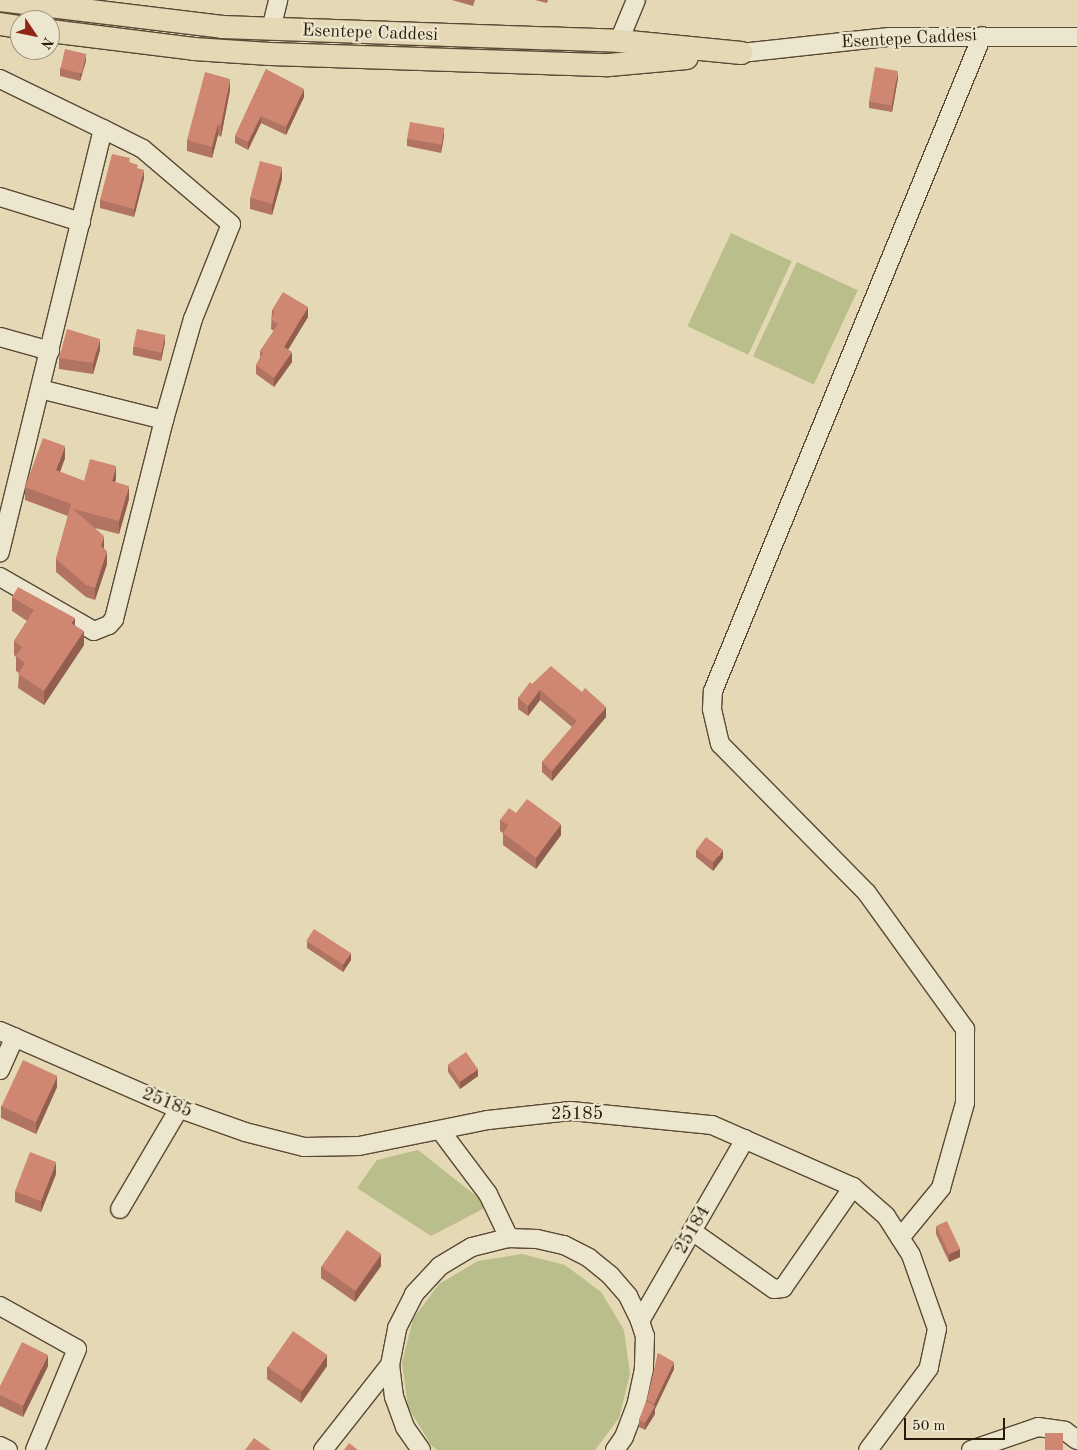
<!DOCTYPE html>
<style>
body{margin:0}
#map{position:relative;width:1077px;height:1450px;overflow:hidden;background:#e4d9b4;font-family:"Old Standard TT",serif}
div>[style]{position:absolute}
.green>*{inset:0;background:#b9be8a;transform-origin:0 0}
.roads{filter:drop-shadow(1px 0 #594935) drop-shadow(-1px 0 #594935) drop-shadow(0 1px #594935) drop-shadow(0 -1px #594935)}
.minor>*{height:18px;margin:-9px;padding:0 9px;transform-origin:9px;border-radius:9px;background:#ede6ce}
.major>*{height:22px;margin:-11px;padding:0 11px;transform-origin:11px;border-radius:11px;background:#e4d9b4}
.wall>*{inset:0;background:#b27462}
.shaded-wall>*{inset:0;background:#915e50}
.building>*{inset:0;background:#cf8772;transform-origin:0 0}
span{translate:-50% -50%;white-space:nowrap;text-align:center;line-height:1.15;-webkit-text-stroke:4.5px #ede6ce;paint-order:stroke}
.street-label{font-size:18px;color:#2b190b}
.north{position:absolute;left:10px;top:10px;width:50px;height:50px;box-sizing:border-box;background:#ede6ce;border:1px solid #9f9480;border-radius:50%;rotate:124deg;font-size:14px;font-weight:700;line-height:20px;text-align:center;color:#2b190b}
.north::after{content:'';display:block;margin:auto;width:18px;height:22px;background:#8f2418;clip-path:polygon(50% 0,100% 100%,50% 72%,0 100%)}
.scale{position:absolute;left:904px;top:1418px;width:101px;height:22px;box-sizing:border-box;border:2px solid #2b190b;border-top:0;padding-left:6px;font-size:15px;line-height:18px;white-space:nowrap;color:#2b190b;-webkit-text-stroke:4px #ede6ce;paint-order:stroke}
</style>
<div id="map">
<div class="green">
<i style="left:731px;top:233px;width:67px;height:103px;rotate:25deg"></i>
<i style="left:797px;top:262px;width:67px;height:104px;rotate:25deg"></i>
<i style="clip-path:polygon(418px 1150px,485px 1203px,483px 1209px,431px 1236px,357px 1188px,377px 1160px)"></i>
<i style="clip-path:polygon(522px 1254px,565px 1265px,601px 1292px,624px 1330px,630px 1374px,619px 1418px,595px 1450px,437px 1450px,431px 1445px,408px 1407px,402px 1363px,413px 1319px,439px 1284px,478px 1261px)"></i>
</div>
<div class="roads">
<div class="minor">
<i style="left:271px;top:29px;width:30px;rotate:-76deg"></i>
<i style="left:619px;top:41px;width:44px;rotate:-67.5deg"></i>
<i style="left:741px;top:53px;width:149px;rotate:-6.2deg"></i>
<i style="left:889px;top:37px;width:188px"></i>
<i style="left:0;top:79px;width:114px;rotate:25.9deg"></i>
<i style="left:103px;top:129px;width:436px;rotate:103.7deg"></i>
<i style="left:0;top:197px;width:85px;rotate:17.2deg"></i>
<i style="left:0;top:337px;width:52px;rotate:15.6deg"></i>
<i style="left:40px;top:389px;width:128px;rotate:14deg"></i>
<i style="left:164px;top:420px;width:105px;rotate:-74deg"></i>
<i style="left:193px;top:319px;width:102px;rotate:-68.2deg"></i>
<i style="left:231px;top:224px;width:116px;rotate:-139.6deg"></i>
<i style="left:143px;top:149px;width:45px;rotate:-153.4deg"></i>
<i style="left:0;top:577px;width:108px;rotate:29.9deg"></i>
<i style="left:94px;top:631px;width:16px;rotate:-22deg"></i>
<i style="left:109px;top:625px;width:8px;rotate:-50deg"></i>
<i style="left:114px;top:619px;width:205px;rotate:-75.9deg"></i>
<i style="left:0;top:1031px;width:188px;rotate:23.6deg"></i>
<i style="left:172px;top:1106px;width:77px;rotate:19.6deg"></i>
<i style="left:245px;top:1132px;width:61px;rotate:14.3deg"></i>
<i style="left:304px;top:1147px;width:55px;rotate:-1deg"></i>
<i style="left:359px;top:1146px;width:132px;rotate:-11.4deg"></i>
<i style="left:488px;top:1120px;width:83px;rotate:-6.2deg"></i>
<i style="left:571px;top:1111px;width:142px;rotate:5.7deg"></i>
<i style="left:712px;top:1125px;width:154px;rotate:23.7deg"></i>
<i style="left:853px;top:1187px;width:44px;rotate:41.3deg"></i>
<i style="left:886px;top:1216px;width:46px;rotate:57.3deg"></i>
<i style="left:911px;top:1255px;width:78px;rotate:70.6deg"></i>
<i style="left:937px;top:1329px;width:40px;rotate:102deg"></i>
<i style="left:929px;top:1368px;width:102px;rotate:126.6deg"></i>
<i style="left:0;top:1070px;width:36px;rotate:-66deg"></i>
<i style="left:440px;top:1130px;width:80px;rotate:53.1deg"></i>
<i style="left:488px;top:1194px;width:49px;rotate:64.5deg"></i>
<i style="left:120px;top:1209px;width:116px;rotate:-59.5deg"></i>
<i style="left:692px;top:1231px;width:100px;rotate:35.3deg"></i>
<i style="left:774px;top:1289px;width:9px;rotate:-6deg"></i>
<i style="left:783px;top:1288px;width:123px;rotate:-55.3deg"></i>
<i style="left:900px;top:1238px;width:65px;rotate:-50.6deg"></i>
<i style="left:941px;top:1188px;width:88px;rotate:-74.2deg"></i>
<i style="left:965px;top:1103px;width:74px;rotate:-90deg"></i>
<i style="left:965px;top:1029px;width:168px;rotate:-125.8deg"></i>
<i style="left:867px;top:893px;width:209px;rotate:-134.6deg"></i>
<i style="left:720px;top:744px;width:36px;rotate:-103deg"></i>
<i style="left:712px;top:709px;width:18px;rotate:-87deg"></i>
<i style="left:713px;top:691px;width:708px;rotate:-67.67deg"></i>
<i style="left:0;top:1306px;width:88px;rotate:29.2deg"></i>
<i style="left:77px;top:1349px;width:109px;rotate:112.6deg"></i>
<i style="left:640px;top:1321px;width:210px;rotate:-60deg"></i>
<i style="left:0;top:1446px;width:9px;rotate:27deg"></i>
<i style="left:323px;top:1450px;width:108px;rotate:-51.8deg"></i>
<i style="left:421px;top:1450px;width:28px;rotate:-125deg"></i>
<i style="left:405px;top:1427px;width:32px;rotate:-110deg"></i>
<i style="left:394px;top:1397px;width:32px;rotate:-97deg"></i>
<i style="left:390px;top:1365px;width:38px;rotate:-79deg"></i>
<i style="left:397px;top:1328px;width:38px;rotate:-63deg"></i>
<i style="left:414px;top:1294px;width:38px;rotate:-47deg"></i>
<i style="left:440px;top:1266px;width:37px;rotate:-31deg"></i>
<i style="left:472px;top:1247px;width:38px;rotate:-14deg"></i>
<i style="left:509px;top:1238px;width:28px;rotate:2deg"></i>
<i style="left:537px;top:1239px;width:28px;rotate:13deg"></i>
<i style="left:564px;top:1245px;width:28px;rotate:27deg"></i>
<i style="left:589px;top:1258px;width:27px;rotate:39deg"></i>
<i style="left:610px;top:1275px;width:28px;rotate:49deg"></i>
<i style="left:628px;top:1296px;width:28px;rotate:64deg"></i>
<i style="left:640px;top:1321px;width:16px;rotate:72deg"></i>
<i style="left:645px;top:1336px;width:33px;rotate:92deg"></i>
<i style="left:644px;top:1369px;width:35px;rotate:102deg"></i>
<i style="left:637px;top:1403px;width:36px;rotate:111deg"></i>
<i style="left:624px;top:1437px;width:16px;rotate:125deg"></i>
<i style="left:971px;top:1450px;width:71px;rotate:-18.9deg"></i>
<i style="left:1038px;top:1427px;width:27px;rotate:8deg"></i>
<i style="left:1065px;top:1431px;width:15px;rotate:37deg"></i>
</div>
<div class="major">
<i style="left:0;top:0;width:224px;rotate:6.9deg"></i>
<i style="left:222px;top:27px;width:397px;rotate:2deg"></i>
<i style="left:619px;top:41px;width:123px;rotate:5.6deg"></i>
<i style="left:0;top:24px;width:20px;rotate:9deg"></i>
<i style="left:50px;top:31px;width:145px;rotate:7.1deg"></i>
<i style="left:194px;top:49px;width:76px;rotate:3.8deg"></i>
<i style="left:270px;top:54px;width:339px;rotate:1.9deg"></i>
<i style="left:609px;top:65px;width:78px;rotate:-5.1deg"></i>
</div>
</div>
<div class="wall">
<i style="clip-path:polygon(452px 0,475px 0,473px 6px)"></i>
<i style="clip-path:polygon(535px 0,548px 0,547px 3px)"></i>
<i style="clip-path:polygon(86px 61px,80px 81px,60px 76px,60px 68px)"></i>
<i style="clip-path:polygon(266px 69px,304px 97px,286px 135px,261px 123px,248px 150px,235px 143px,235px 136px)"></i>
<i style="clip-path:polygon(898px 78px,892px 112px,869px 108px,869px 101px)"></i>
<i style="clip-path:polygon(230px 90px,221px 137px,218px 135px,212px 158px,187px 151px,187px 140px)"></i>
<i style="clip-path:polygon(444px 136px,441px 153px,407px 146px,407px 139px)"></i>
<i style="clip-path:polygon(130px 162px,138px 169px,144px 178px,134px 217px,100px 208px,100px 200px)"></i>
<i style="clip-path:polygon(282px 179px,272px 215px,250px 209px,250px 198px)"></i>
<i style="clip-path:polygon(272px 310px,308px 317px,288px 350px,292px 362px,274px 387px,256px 374px,256px 365px,260px 358px,260px 351px,274px 331px,271px 329px)"></i>
<i style="clip-path:polygon(165px 342px,161px 361px,133px 355px,133px 347px)"></i>
<i style="clip-path:polygon(100px 350px,93px 374px,59px 369px,59px 358px)"></i>
<i style="clip-path:polygon(65px 458px,60px 472px,84px 481px,116px 479px,115px 482px,129px 499px,119px 534px,95px 528px,104px 549px,107px 564px,95px 600px,86px 597px,56px 572px,56px 559px,68px 516px,25px 500px,25px 487px)"></i>
<i style="clip-path:polygon(12px 597px,75px 625px,84px 645px,44px 705px,18px 688px,19px 673px,16px 671px,16px 657px,14px 655px,14px 641px,27px 621px,12px 611px)"></i>
<i style="clip-path:polygon(532px 684px,606px 717px,552px 781px,542px 772px,542px 762px,572px 727px,540px 700px,528px 716px,518px 709px,518px 698px)"></i>
<i style="clip-path:polygon(516px 813px,561px 835px,536px 869px,503px 845px,503px 833px,500px 831px,500px 820px)"></i>
<i style="clip-path:polygon(696px 850px,723px 858px,713px 871px,696px 857px)"></i>
<i style="clip-path:polygon(307px 941px,351px 960px,343px 972px,307px 948px)"></i>
<i style="clip-path:polygon(448px 1065px,478px 1076px,460px 1089px,448px 1072px)"></i>
<i style="clip-path:polygon(57px 1087px,36px 1134px,1px 1118px,1px 1106px)"></i>
<i style="clip-path:polygon(56px 1174px,41px 1212px,15px 1202px,15px 1191px)"></i>
<i style="clip-path:polygon(936px 1226px,960px 1257px,949px 1262px,936px 1234px)"></i>
<i style="clip-path:polygon(381px 1266px,355px 1302px,321px 1278px,321px 1267px)"></i>
<i style="clip-path:polygon(658px 1353px,674px 1369px,655px 1409px,655px 1414px,645px 1430px,639px 1427px,639px 1420px,647px 1401px)"></i>
<i style="clip-path:polygon(48px 1366px,23px 1417px,0 1406px,0 1386px)"></i>
<i style="clip-path:polygon(327px 1366px,301px 1403px,267px 1379px,267px 1367px)"></i>
</div>
<div class="shaded-wall">
<i style="clip-path:polygon(86px 54px,86px 61px,80px 81px,80px 74px)"></i>
<i style="clip-path:polygon(898px 71px,898px 78px,892px 112px,892px 105px)"></i>
<i style="clip-path:polygon(230px 79px,230px 90px,221px 137px,221px 125px)"></i>
<i style="clip-path:polygon(304px 89px,304px 97px,286px 135px,286px 127px)"></i>
<i style="clip-path:polygon(261px 116px,261px 123px,248px 150px,248px 142px)"></i>
<i style="clip-path:polygon(218px 124px,218px 135px,212px 158px,212px 147px)"></i>
<i style="clip-path:polygon(444px 128px,444px 136px,441px 153px,441px 146px)"></i>
<i style="clip-path:polygon(282px 167px,282px 179px,272px 215px,272px 204px)"></i>
<i style="clip-path:polygon(144px 170px,144px 178px,134px 217px,134px 209px)"></i>
<i style="clip-path:polygon(308px 307px,308px 317px,284px 356px,284px 347px)"></i>
<i style="clip-path:polygon(165px 335px,165px 342px,161px 361px,161px 353px)"></i>
<i style="clip-path:polygon(100px 339px,100px 350px,93px 374px,93px 363px)"></i>
<i style="clip-path:polygon(292px 352px,292px 362px,274px 387px,274px 378px)"></i>
<i style="clip-path:polygon(65px 446px,65px 458px,56px 483px,56px 470px)"></i>
<i style="clip-path:polygon(116px 466px,116px 479px,112px 494px,112px 481px)"></i>
<i style="clip-path:polygon(129px 486px,129px 499px,119px 534px,119px 521px)"></i>
<i style="clip-path:polygon(104px 536px,104px 549px,101px 546px)"></i>
<i style="clip-path:polygon(107px 551px,107px 564px,95px 600px,95px 588px)"></i>
<i style="clip-path:polygon(75px 618px,75px 632px,71px 623px)"></i>
<i style="clip-path:polygon(84px 631px,84px 645px,44px 705px,44px 691px)"></i>
<i style="clip-path:polygon(540px 690px,540px 700px,528px 716px,528px 706px)"></i>
<i style="clip-path:polygon(606px 707px,606px 717px,552px 781px,552px 771px)"></i>
<i style="clip-path:polygon(561px 824px,561px 835px,536px 869px,536px 858px)"></i>
<i style="clip-path:polygon(723px 850px,723px 858px,713px 871px,713px 863px)"></i>
<i style="clip-path:polygon(351px 953px,351px 960px,343px 972px,343px 964px)"></i>
<i style="clip-path:polygon(478px 1069px,478px 1076px,460px 1089px,460px 1082px)"></i>
<i style="clip-path:polygon(57px 1076px,57px 1087px,36px 1134px,36px 1123px)"></i>
<i style="clip-path:polygon(56px 1162px,56px 1174px,41px 1212px,41px 1201px)"></i>
<i style="clip-path:polygon(960px 1249px,960px 1257px,949px 1262px,949px 1254px)"></i>
<i style="clip-path:polygon(381px 1254px,381px 1266px,355px 1302px,355px 1291px)"></i>
<i style="clip-path:polygon(48px 1355px,48px 1366px,23px 1417px,23px 1406px)"></i>
<i style="clip-path:polygon(327px 1355px,327px 1366px,301px 1403px,301px 1392px)"></i>
<i style="clip-path:polygon(674px 1362px,674px 1369px,655px 1409px,655px 1414px,645px 1430px,645px 1423px,654px 1408px,654px 1404px)"></i>
</div>
<div class="building">
<i style="left:65px;top:49px;width:22px;height:20px;rotate:13deg"></i>
<i style="left:875px;top:67px;width:23px;height:35px;rotate:10deg"></i>
<i style="clip-path:polygon(266px 69px,304px 89px,286px 127px,261px 116px,248px 142px,235px 136px)"></i>
<i style="clip-path:polygon(205px 72px,230px 79px,221px 125px,218px 124px,212px 147px,187px 140px)"></i>
<i style="left:410px;top:122px;width:35px;height:17px;rotate:10deg"></i>
<i style="clip-path:polygon(112px 154px,130px 158px,129px 162px,138px 165px,137px 168px,144px 170px,134px 209px,100px 200px)"></i>
<i style="left:260px;top:161px;width:23px;height:38px;rotate:15deg"></i>
<i style="clip-path:polygon(283px 292px,308px 307px,284px 347px,292px 352px,274px 378px,256px 365px,263px 353px,260px 351px,278px 324px,271px 319px,275px 312px,272px 310px)"></i>
<i style="clip-path:polygon(67px 329px,100px 339px,93px 363px,59px 358px)"></i>
<i style="left:137px;top:329px;width:29px;height:18px;rotate:12deg"></i>
<i style="clip-path:polygon(43px 438px,65px 446px,56px 470px,84px 481px,90px 459px,116px 466px,112px 481px,129px 486px,119px 521px,73px 509px,104px 536px,101px 546px,107px 551px,95px 588px,86px 585px,56px 559px,71px 504px,25px 487px)"></i>
<i style="clip-path:polygon(18px 587px,75px 618px,71px 623px,84px 631px,44px 691px,18px 674px,25px 663px,16px 656px,22px 647px,14px 641px,34px 610px,12px 597px)"></i>
<i style="clip-path:polygon(551px 666px,582px 692px,585px 688px,606px 707px,552px 771px,542px 762px,577px 721px,540px 690px,528px 706px,518px 698px,530px 682px,532px 684px)"></i>
<i style="clip-path:polygon(527px 799px,561px 824px,536px 858px,503px 833px,508px 825px,500px 820px,509px 808px,516px 813px)"></i>
<i style="left:706px;top:837px;width:21px;height:16px;rotate:37deg"></i>
<i style="left:314px;top:929px;width:44px;height:14px;rotate:33deg"></i>
<i style="left:466px;top:1052px;width:21px;height:22px;rotate:55deg"></i>
<i style="left:23px;top:1060px;width:38px;height:51px;rotate:25deg"></i>
<i style="left:30px;top:1152px;width:28px;height:42px;rotate:21deg"></i>
<i style="left:947px;top:1221px;width:31px;height:12px;rotate:65deg"></i>
<i style="left:347px;top:1230px;width:42px;height:45px;rotate:35deg"></i>
<i style="left:293px;top:1331px;width:42px;height:44px;rotate:35deg"></i>
<i style="clip-path:polygon(22px 1342px,48px 1355px,23px 1406px,0 1395px,0 1386px)"></i>
<i style="clip-path:polygon(658px 1353px,674px 1362px,654px 1404px,647px 1400px)"></i>
<i style="clip-path:polygon(646px 1401px,655px 1406px,645px 1423px,639px 1420px)"></i>
<i style="left:1045px;top:1433px;width:18px;height:17px"></i>
<i style="clip-path:polygon(254px 1438px,271px 1450px,245px 1450px)"></i>
<i style="clip-path:polygon(349px 1443px,358px 1450px,344px 1450px)"></i>
</div>
<div class="street-label">
<span style="left:370px;top:33px;rotate:2deg">Esentepe Caddesi</span>
<span style="left:909px;top:39px;rotate:-3deg">Esentepe Caddesi</span>
<span style="left:167px;top:1103px;rotate:22deg">25185</span>
<span style="left:577px;top:1114px">25185</span>
<span style="left:693px;top:1230px;rotate:-60deg">25184</span>
</div>
<div class="north">N</div>
<div class="scale">50 m</div>
</div>
